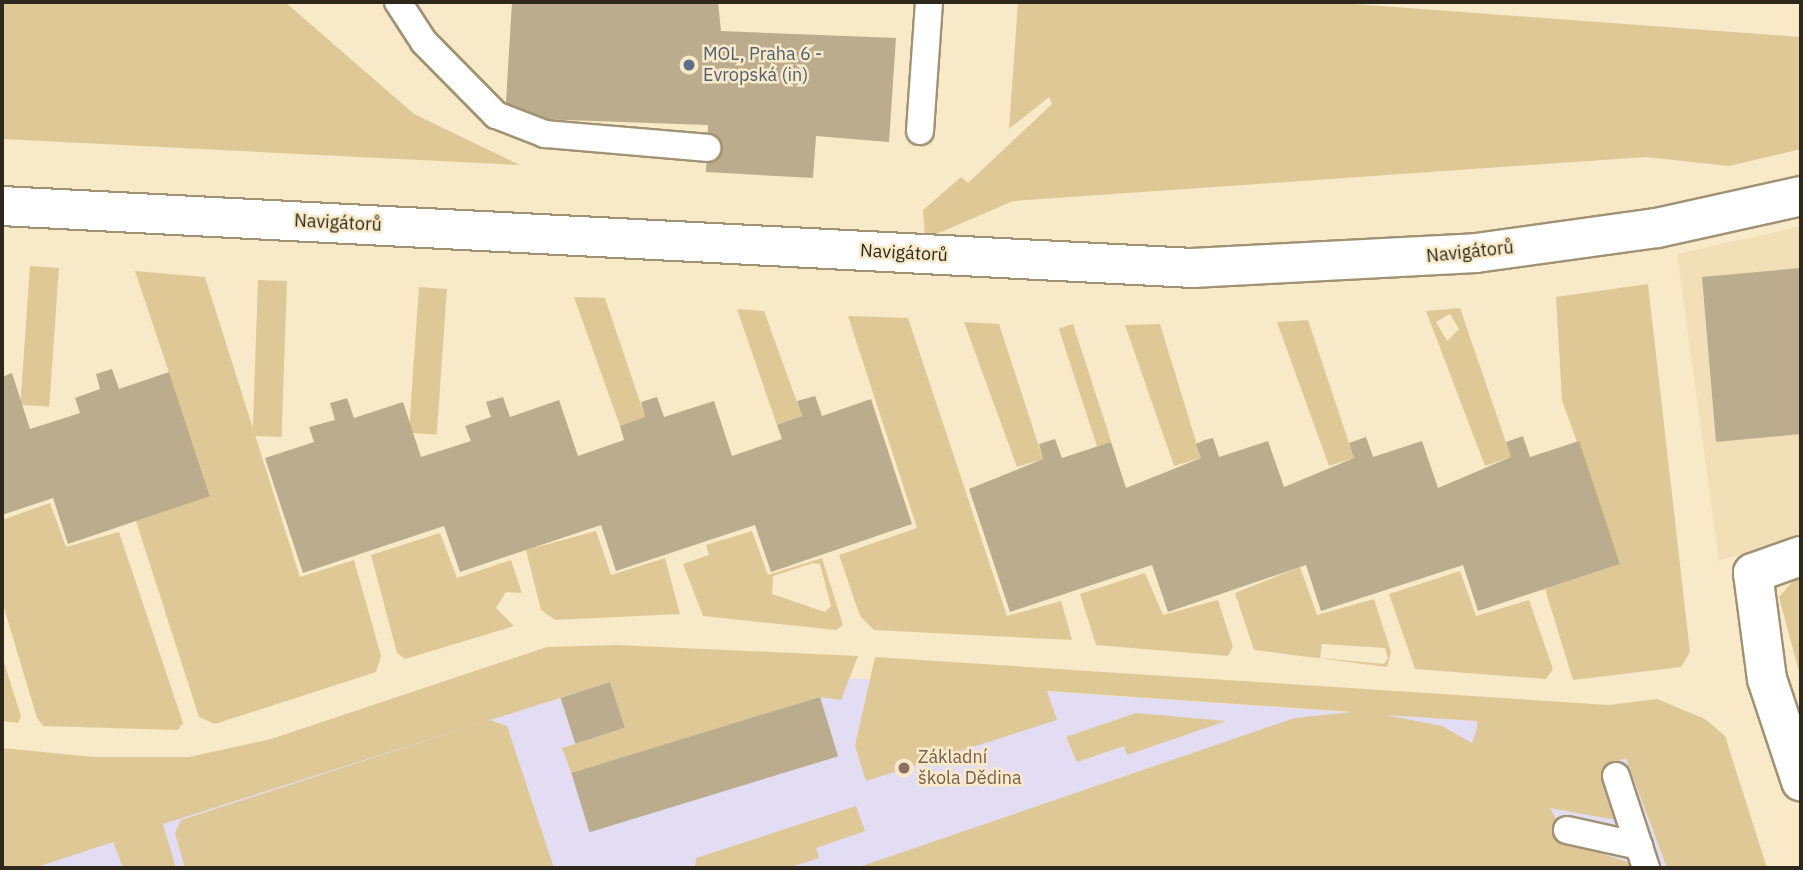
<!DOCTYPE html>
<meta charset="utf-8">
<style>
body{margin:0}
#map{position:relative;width:1803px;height:870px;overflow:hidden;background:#f8eac9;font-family:"IBM Plex Sans",sans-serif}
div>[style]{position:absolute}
.built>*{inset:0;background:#f1dfb7}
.education>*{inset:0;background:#e3ddf3}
.green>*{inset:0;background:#dec895;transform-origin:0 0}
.building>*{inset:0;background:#baac8d;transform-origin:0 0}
.roads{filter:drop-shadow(2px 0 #a09273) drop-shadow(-2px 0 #a09273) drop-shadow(0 2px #a09273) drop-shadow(0 -2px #a09273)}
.service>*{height:26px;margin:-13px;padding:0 13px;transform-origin:13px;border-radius:13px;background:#fff}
.minor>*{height:38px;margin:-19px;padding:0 19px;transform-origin:19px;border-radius:19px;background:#fff}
.dots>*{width:19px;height:19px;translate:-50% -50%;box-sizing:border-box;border:4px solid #f8eac9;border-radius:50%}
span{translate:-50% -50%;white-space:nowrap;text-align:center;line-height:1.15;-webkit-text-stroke:5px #f8eac9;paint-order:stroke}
.service-label{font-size:18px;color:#4e5e75}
.left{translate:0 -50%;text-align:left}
.street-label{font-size:18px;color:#2d281b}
.education-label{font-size:18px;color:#785e54}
.frame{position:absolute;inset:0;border:4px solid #2d281b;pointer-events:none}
</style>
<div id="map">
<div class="built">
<i style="clip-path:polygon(1801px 226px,1801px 536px,1719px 561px,1677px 254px)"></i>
</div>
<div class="education">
<i style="clip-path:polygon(609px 662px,1616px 730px,1667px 868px,2px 868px,94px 787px)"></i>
</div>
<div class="green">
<i style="clip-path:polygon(2px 2px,285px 2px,414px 114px,520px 165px,2px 139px)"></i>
<i style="clip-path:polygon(1018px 2px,1327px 2px,1801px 37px,1801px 149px,1729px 166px,1646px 157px,1013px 201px,925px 239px,923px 210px,961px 177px,968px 183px,1052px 104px,1049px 97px,1009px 129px)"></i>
<i style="left:30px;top:266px;width:29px;height:139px;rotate:4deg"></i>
<i style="clip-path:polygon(135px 271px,205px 277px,300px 577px,354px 560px,381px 656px,376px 672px,215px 724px,199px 717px,136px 521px,210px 495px)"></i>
<i style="left:258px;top:280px;width:29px;height:156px;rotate:2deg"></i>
<i style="clip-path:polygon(1648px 284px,1690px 652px,1681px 667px,1573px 680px,1545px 589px,1620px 564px,1562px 400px,1556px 297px)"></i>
<i style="left:419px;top:287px;width:28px;height:146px;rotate:4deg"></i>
<i style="clip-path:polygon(574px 297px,605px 298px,645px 417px,620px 426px)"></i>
<i style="clip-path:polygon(evenodd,1460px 308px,1511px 457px,1485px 466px,1426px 311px,1460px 308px,1450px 314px,1459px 329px,1447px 341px,1436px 322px,1450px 314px)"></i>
<i style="clip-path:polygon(737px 309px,764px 311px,802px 416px,777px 425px)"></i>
<i style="clip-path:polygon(848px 316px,908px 318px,1007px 616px,1061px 601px,1072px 640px,874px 630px,860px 616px,839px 555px,917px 528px)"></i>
<i style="clip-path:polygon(1308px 320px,1354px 458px,1329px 466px,1277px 322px)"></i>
<i style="clip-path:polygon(964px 322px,999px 324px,1043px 459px,1017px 467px)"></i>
<i style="left:1073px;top:324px;width:124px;height:15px;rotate:72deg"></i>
<i style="clip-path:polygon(1160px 324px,1201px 458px,1174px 466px,1125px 325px)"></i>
<i style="clip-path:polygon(50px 503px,66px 547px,119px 532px,183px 723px,178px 730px,43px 726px,37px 718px,2px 601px,2px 520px)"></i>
<i style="clip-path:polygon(596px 531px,611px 575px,665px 558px,680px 614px,555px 620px,541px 610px,526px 550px)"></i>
<i style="clip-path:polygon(evenodd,752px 531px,768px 575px,822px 558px,843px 625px,836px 630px,703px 616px,683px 564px,709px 555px,706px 545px,752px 531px,813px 563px,820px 564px,831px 606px,825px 612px,772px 594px,773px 576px,813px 563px)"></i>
<i style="clip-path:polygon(440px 533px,457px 578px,511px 560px,522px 593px,506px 592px,496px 608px,514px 626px,405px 659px,397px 653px,371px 555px)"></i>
<i style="clip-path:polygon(evenodd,1300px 567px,1317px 615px,1374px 599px,1391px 652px,1387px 667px,1254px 650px,1235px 593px,1300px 567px,1322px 644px,1385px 648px,1388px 658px,1384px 664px,1320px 658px,1322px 644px)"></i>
<i style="clip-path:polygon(1460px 571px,1476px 616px,1529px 600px,1553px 669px,1546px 679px,1415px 669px,1389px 594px)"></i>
<i style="clip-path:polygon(1801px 572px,1801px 679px,1779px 597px)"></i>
<i style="clip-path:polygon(1145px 573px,1163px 615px,1218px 600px,1233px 647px,1228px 656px,1096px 645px,1080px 594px)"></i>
<i style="clip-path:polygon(617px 645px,858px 656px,841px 700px,820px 697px,572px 775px,562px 748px,625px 728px,610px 682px,163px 824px,176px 868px,123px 868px,113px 842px,34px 868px,2px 868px,2px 748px,94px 757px,189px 757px,271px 739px,547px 647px)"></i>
<i style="clip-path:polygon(2px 656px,21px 716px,18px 723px,2px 721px)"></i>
<i style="clip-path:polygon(evenodd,875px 657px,1609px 705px,1657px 699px,1705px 719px,1725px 736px,1767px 868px,1667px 868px,1626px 758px,1603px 767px,1616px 820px,1550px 808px,1568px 842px,1645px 868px,856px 868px,1295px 718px,1352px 712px,1047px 691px,1057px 720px,866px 781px,855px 746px,875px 657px,1386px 715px,1477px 721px,1477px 728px,1472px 743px,1442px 726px,1386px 715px)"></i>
<i style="clip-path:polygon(1136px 713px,1226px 721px,1127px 755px,1124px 746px,1077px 762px,1066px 737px)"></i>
<i style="clip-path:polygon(490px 720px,507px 726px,554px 868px,185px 868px,175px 833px,181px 820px)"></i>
<i style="clip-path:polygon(856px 806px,865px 831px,816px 848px,819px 858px,788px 868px,695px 868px,696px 858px)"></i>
</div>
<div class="building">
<i style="clip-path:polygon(512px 2px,718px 2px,721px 31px,896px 38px,889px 142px,816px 136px,813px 178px,706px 172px,708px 125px,505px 118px)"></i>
<i style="clip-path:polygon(1801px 268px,1801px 434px,1716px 442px,1702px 277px)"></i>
<i style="clip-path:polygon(112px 369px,119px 389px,169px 372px,210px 496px,68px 544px,53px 498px,2px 515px,2px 377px,12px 373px,30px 429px,80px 413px,75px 398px,100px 389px,96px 374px)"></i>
<i style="clip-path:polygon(815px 396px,822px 416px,871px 399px,912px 524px,771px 572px,755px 525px,616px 571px,601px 525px,460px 572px,444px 526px,303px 573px,265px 458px,314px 442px,309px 427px,335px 420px,330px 403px,347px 398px,354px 418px,403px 402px,421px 457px,471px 441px,465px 426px,491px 417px,486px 402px,503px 397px,510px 417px,559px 400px,578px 456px,624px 440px,620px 426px,645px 417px,641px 402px,657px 397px,664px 417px,714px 401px,732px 456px,782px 439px,777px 425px,802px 416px,797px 401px)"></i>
<i style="clip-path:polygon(1523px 436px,1530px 457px,1579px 441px,1620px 564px,1478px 611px,1463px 565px,1321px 611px,1306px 565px,1168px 612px,1152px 565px,1010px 612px,969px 489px,1043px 459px,1039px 444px,1055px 439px,1062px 458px,1111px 442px,1126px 488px,1201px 458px,1196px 444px,1205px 440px,1213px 438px,1219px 457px,1268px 441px,1284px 487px,1354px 458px,1349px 443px,1366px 437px,1373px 457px,1422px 441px,1438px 488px,1511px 457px,1506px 442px)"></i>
<i style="left:610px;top:682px;width:48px;height:52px;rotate:72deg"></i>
<i style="left:820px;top:697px;width:62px;height:260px;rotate:73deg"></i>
</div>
<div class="roads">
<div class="service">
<i style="left:398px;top:2px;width:48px;rotate:57deg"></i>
<i style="left:424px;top:42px;width:103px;rotate:45.4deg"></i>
<i style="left:496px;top:115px;width:53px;rotate:21.2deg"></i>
<i style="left:545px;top:134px;width:163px;rotate:4.9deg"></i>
<i style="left:920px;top:131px;width:129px;rotate:-86deg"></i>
<i style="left:1616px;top:776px;width:97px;rotate:71.9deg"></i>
<i style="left:1567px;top:830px;width:74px;rotate:12.5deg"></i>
</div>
<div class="minor">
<i style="left:2px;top:206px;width:1192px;rotate:2.98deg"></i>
<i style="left:1192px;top:268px;width:284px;rotate:-3deg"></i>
<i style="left:1476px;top:253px;width:183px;rotate:-7.9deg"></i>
<i style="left:1657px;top:228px;width:148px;rotate:-12.5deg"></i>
<i style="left:1801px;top:556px;width:51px;rotate:160.5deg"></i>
<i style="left:1753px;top:573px;width:107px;rotate:82.5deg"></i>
<i style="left:1767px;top:679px;width:108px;rotate:71.6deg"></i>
</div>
</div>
<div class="dots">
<i style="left:689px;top:65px;background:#5c6f8a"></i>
<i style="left:904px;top:768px;background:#8d6e63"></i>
</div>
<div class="service-label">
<span class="left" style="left:703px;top:65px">MOL, Praha 6 -<br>Evropská (in)</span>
</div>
<div class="street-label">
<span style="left:338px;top:223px;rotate:3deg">Navigátorů</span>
<span style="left:1470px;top:252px;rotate:-6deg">Navigátorů</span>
<span style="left:904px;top:253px;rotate:3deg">Navigátorů</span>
</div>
<div class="education-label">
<span class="left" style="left:918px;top:768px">Základní<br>škola Dědina</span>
</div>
<div class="frame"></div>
</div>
